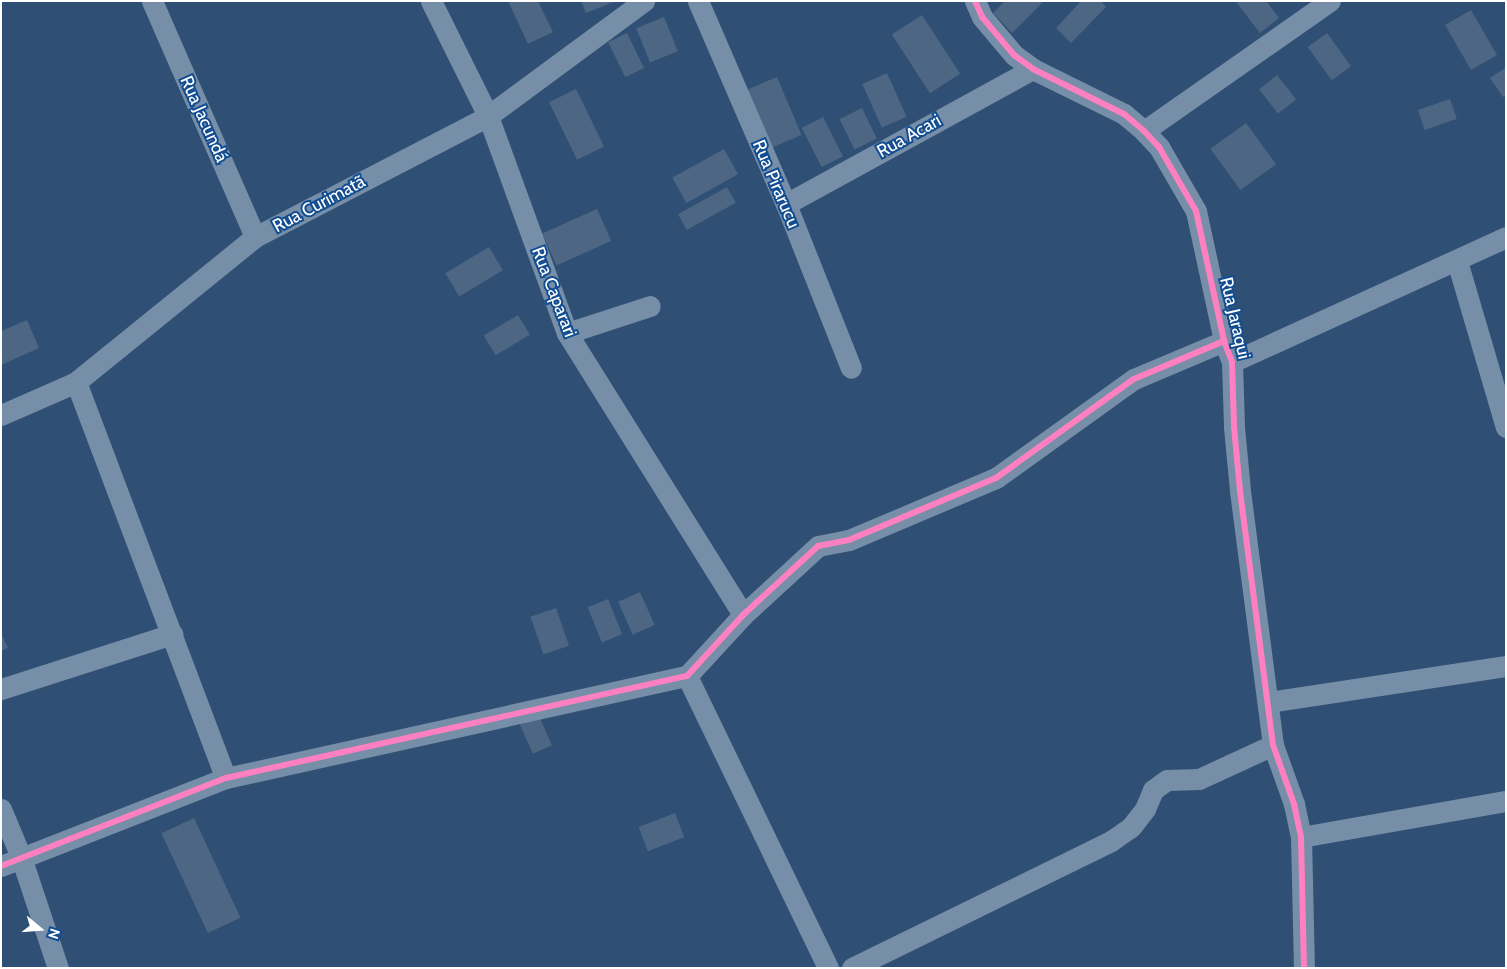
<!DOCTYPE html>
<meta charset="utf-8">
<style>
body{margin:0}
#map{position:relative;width:1507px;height:969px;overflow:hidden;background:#2f4f74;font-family:Cabin,sans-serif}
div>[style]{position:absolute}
.building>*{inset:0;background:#4c6683;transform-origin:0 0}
.street>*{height:21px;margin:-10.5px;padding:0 10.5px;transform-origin:10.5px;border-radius:10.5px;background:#768ea7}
.cycleway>*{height:6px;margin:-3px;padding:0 3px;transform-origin:3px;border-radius:3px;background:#ff80c0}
span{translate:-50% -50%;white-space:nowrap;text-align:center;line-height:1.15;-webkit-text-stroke:4px #124d91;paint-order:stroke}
.street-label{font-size:18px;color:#fff}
.frame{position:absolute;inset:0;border:2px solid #fff;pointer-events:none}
.north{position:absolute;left:15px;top:904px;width:50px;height:50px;-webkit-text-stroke:4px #124d91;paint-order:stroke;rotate:108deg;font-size:14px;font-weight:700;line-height:20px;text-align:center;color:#fff}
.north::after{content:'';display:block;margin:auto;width:18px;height:22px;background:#fff;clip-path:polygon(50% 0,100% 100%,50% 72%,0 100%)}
</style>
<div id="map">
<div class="building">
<i style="clip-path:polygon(508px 1px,538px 1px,553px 32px,528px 44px)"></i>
<i style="clip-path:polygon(581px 1px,616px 1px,586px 13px)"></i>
<i style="clip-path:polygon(1005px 1px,1044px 1px,1012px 33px,993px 13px)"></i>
<i style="clip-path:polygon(1081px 1px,1101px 1px,1106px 7px,1071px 43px,1056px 28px)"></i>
<i style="clip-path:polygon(1239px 1px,1266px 1px,1279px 18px,1260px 33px,1237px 3px)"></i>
<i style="left:1471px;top:10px;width:52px;height:30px;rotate:60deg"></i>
<i style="left:922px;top:15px;width:70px;height:36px;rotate:57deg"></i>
<i style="left:664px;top:17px;width:37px;height:30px;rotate:68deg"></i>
<i style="left:627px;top:33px;width:39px;height:21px;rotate:64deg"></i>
<i style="left:1327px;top:33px;width:41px;height:24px;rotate:54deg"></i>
<i style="clip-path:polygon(1505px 68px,1506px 96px,1503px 97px,1490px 78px)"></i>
<i style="left:887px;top:73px;width:48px;height:27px;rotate:66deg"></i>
<i style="left:1277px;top:75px;width:31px;height:23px;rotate:52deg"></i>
<i style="left:777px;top:77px;width:63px;height:34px;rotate:67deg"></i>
<i style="left:576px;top:89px;width:64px;height:30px;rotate:64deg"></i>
<i style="left:1450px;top:99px;width:21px;height:34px;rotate:71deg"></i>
<i style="left:862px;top:108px;width:34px;height:25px;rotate:64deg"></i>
<i style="left:823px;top:117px;width:44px;height:24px;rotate:63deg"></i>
<i style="left:1246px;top:123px;width:51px;height:44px;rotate:54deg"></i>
<i style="left:724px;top:149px;width:29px;height:59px;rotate:61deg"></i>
<i style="left:727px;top:187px;width:18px;height:56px;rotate:61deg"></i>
<i style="left:597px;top:209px;width:35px;height:60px;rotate:66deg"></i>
<i style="left:489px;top:247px;width:27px;height:51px;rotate:59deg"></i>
<i style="left:518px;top:315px;width:23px;height:40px;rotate:59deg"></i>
<i style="clip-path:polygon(27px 320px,39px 348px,1px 365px,1px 331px)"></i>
<i style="left:640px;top:592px;width:36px;height:24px;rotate:66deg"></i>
<i style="left:608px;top:599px;width:38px;height:22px;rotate:68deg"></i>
<i style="left:556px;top:608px;width:40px;height:27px;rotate:71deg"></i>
<i style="clip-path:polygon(1px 633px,8px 648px,1px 651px)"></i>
<i style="left:539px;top:716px;width:32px;height:21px;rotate:66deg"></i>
<i style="left:675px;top:813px;width:26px;height:39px;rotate:69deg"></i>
<i style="left:194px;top:818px;width:110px;height:36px;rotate:65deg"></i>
</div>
<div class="street">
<i style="left:152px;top:1px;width:257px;rotate:66.4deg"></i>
<i style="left:431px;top:1px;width:128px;rotate:63.6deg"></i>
<i style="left:488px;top:116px;width:231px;rotate:70deg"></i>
<i style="left:567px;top:333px;width:332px;rotate:58deg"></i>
<i style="left:698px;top:1px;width:221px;rotate:66.6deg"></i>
<i style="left:786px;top:204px;width:176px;rotate:68.4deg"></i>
<i style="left:975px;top:1px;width:17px;rotate:66deg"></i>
<i style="left:982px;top:17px;width:50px;rotate:49.9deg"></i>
<i style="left:1014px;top:55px;width:24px;rotate:36deg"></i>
<i style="left:1033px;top:69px;width:102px;rotate:26.3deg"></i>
<i style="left:1124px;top:114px;width:26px;rotate:40deg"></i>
<i style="left:1144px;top:131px;width:22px;rotate:47deg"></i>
<i style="left:1159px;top:147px;width:74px;rotate:60deg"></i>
<i style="left:1196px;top:211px;width:133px;rotate:77.8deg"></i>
<i style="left:1224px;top:341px;width:22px;rotate:69deg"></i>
<i style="left:1232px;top:362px;width:65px;rotate:88.2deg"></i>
<i style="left:1234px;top:427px;width:64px;rotate:84.6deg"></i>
<i style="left:1240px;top:491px;width:256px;rotate:82.6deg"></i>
<i style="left:1273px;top:745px;width:63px;rotate:70.4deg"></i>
<i style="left:1294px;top:804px;width:34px;rotate:78deg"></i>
<i style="left:1301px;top:837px;width:131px;rotate:88.7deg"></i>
<i style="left:1144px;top:131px;width:227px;rotate:-35deg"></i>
<i style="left:786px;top:204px;width:281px;rotate:-28.7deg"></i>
<i style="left:1457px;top:261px;width:173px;rotate:73.6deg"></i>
<i style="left:567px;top:333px;width:87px;rotate:-18deg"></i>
<i style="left:1232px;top:362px;width:301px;rotate:-24.5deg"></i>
<i style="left:76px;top:382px;width:423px;rotate:69.3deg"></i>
<i style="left:1px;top:415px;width:82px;rotate:-23.7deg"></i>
<i style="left:76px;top:382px;width:230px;rotate:-39deg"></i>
<i style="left:255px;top:237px;width:263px;rotate:-27.4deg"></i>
<i style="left:488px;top:116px;width:194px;rotate:-36.4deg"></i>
<i style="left:687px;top:676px;width:324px;rotate:64.2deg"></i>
<i style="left:1px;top:689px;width:180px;rotate:-17.8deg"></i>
<i style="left:1268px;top:702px;width:241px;rotate:-8.6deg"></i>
<i style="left:1px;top:809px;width:52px;rotate:67.4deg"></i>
<i style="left:21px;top:857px;width:117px;rotate:71.6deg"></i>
<i style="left:1301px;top:837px;width:208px;rotate:-10deg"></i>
<i style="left:1px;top:866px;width:242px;rotate:-21.4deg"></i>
<i style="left:226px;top:778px;width:472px;rotate:-12.5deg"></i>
<i style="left:687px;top:676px;width:83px;rotate:-47.4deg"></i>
<i style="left:743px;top:615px;width:102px;rotate:-42.6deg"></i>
<i style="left:818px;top:546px;width:32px;rotate:-11deg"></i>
<i style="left:849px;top:540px;width:160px;rotate:-22.9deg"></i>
<i style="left:996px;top:478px;width:170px;rotate:-35.7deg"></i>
<i style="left:1134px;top:379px;width:98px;rotate:-22.9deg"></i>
<i style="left:852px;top:968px;width:288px;rotate:-26.1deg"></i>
<i style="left:1111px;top:841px;width:24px;rotate:-35deg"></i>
<i style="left:1131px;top:827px;width:23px;rotate:-52deg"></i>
<i style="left:1145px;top:809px;width:21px;rotate:-67deg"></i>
<i style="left:1153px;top:790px;width:17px;rotate:-36deg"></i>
<i style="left:1167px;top:780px;width:32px;rotate:-2deg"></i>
<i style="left:1199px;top:779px;width:81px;rotate:-24.7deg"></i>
</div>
<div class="cycleway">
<i style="left:975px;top:1px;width:17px;rotate:66deg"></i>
<i style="left:982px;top:17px;width:50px;rotate:49.9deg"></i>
<i style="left:1014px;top:55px;width:24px;rotate:36deg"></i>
<i style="left:1033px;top:69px;width:102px;rotate:26.3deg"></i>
<i style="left:1124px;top:114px;width:26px;rotate:40deg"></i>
<i style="left:1144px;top:131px;width:22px;rotate:47deg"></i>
<i style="left:1159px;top:147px;width:74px;rotate:60deg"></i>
<i style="left:1196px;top:211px;width:133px;rotate:77.8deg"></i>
<i style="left:1224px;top:341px;width:22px;rotate:69deg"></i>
<i style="left:1232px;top:362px;width:65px;rotate:88.2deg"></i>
<i style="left:1234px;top:427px;width:64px;rotate:84.6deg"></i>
<i style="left:1240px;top:491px;width:256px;rotate:82.6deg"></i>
<i style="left:1273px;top:745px;width:63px;rotate:70.4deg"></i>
<i style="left:1294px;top:804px;width:34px;rotate:78deg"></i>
<i style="left:1301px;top:837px;width:131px;rotate:88.7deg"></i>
<i style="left:1px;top:866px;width:242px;rotate:-21.4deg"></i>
<i style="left:226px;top:778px;width:472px;rotate:-12.5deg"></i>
<i style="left:687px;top:676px;width:83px;rotate:-47.4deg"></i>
<i style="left:743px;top:615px;width:102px;rotate:-42.6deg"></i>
<i style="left:818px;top:546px;width:32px;rotate:-11deg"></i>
<i style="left:849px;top:540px;width:160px;rotate:-22.9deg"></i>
<i style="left:996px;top:478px;width:170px;rotate:-35.7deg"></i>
<i style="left:1134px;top:379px;width:98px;rotate:-22.9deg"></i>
</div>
<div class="street-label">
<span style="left:204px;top:119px;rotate:66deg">Rua Jacundá</span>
<span style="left:909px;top:136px;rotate:-29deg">Rua Acari</span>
<span style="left:776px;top:184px;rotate:67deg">Rua Pirarucu</span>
<span style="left:319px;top:204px;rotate:-28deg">Rua Curimatã</span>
<span style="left:554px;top:292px;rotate:69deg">Rua Caparari</span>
<span style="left:1235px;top:318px;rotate:77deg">Rua Jaraqui</span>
</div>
<div class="frame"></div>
<div class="north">N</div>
</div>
